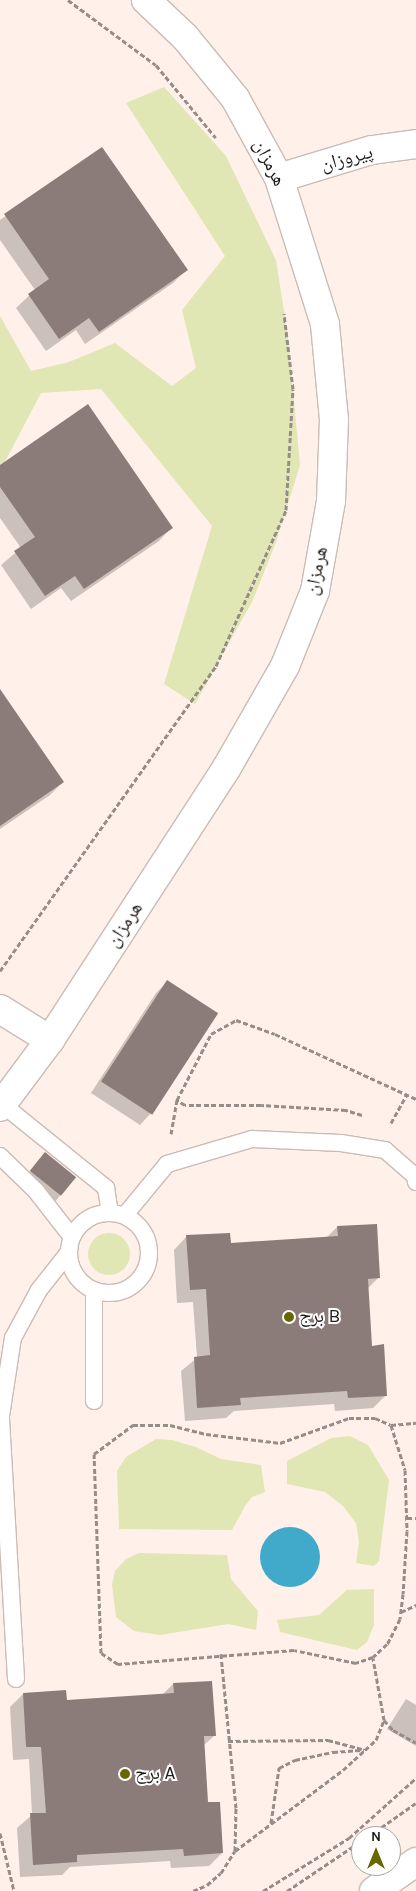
<!DOCTYPE html>
<meta charset="utf-8">
<style>
body{margin:0}
#map{position:relative;width:416px;height:1891px;overflow:hidden;background:#fff0e9;font-family:Karla,"Noto Naskh Arabic",sans-serif}
div>[style]{position:absolute}
.green>*{inset:0;background:#e0e6b4}
.round{border-radius:50%}
.water>*{inset:0;background:#41aaca}
.shadow>*{inset:0;background:#0003}
.building>*{inset:0;background:#8b7c7a;transform-origin:0 0}
.path>*{height:3px;margin-top:-1.5px;transform-origin:0;background:repeating-linear-gradient(90deg,#978d88 0 5px,transparent 0 7.5px)}
.roads{filter:drop-shadow(1px 0 #cabcb5) drop-shadow(-1px 0 #cabcb5) drop-shadow(0 1px #cabcb5) drop-shadow(0 -1px #cabcb5)}
.service>*{height:16px;margin:-8px;padding:0 8px;transform-origin:8px;border-radius:8px;background:#fff}
.service>.ring{margin:-8px;padding:0;box-sizing:content-box;background:none;border:16px solid #fff;border-radius:50%}
.minor>*{height:28px;margin:-14px;padding:0 14px;transform-origin:14px;border-radius:14px;background:#fff}
.tertiary>*{height:28px;margin:-14px;padding:0 14px;transform-origin:14px;border-radius:14px;background:#fff}
.dots>*{width:14px;height:14px;translate:-50% -50%;box-sizing:border-box;border:2px solid #fff;border-radius:50%}
span{translate:-50% -50%;white-space:nowrap;text-align:center;line-height:1.15;-webkit-text-stroke:4px #fff;paint-order:stroke}
.street-label{font-size:19px;color:#221d1b}
.poi-label{font-size:19px;color:#221d1b}
.left{translate:0 -50%;text-align:left}
.north{position:absolute;left:351px;top:1826px;width:50px;height:50px;box-sizing:border-box;background:#fff;border:1px solid #a7a5a4;border-radius:50%;rotate:0deg;font-size:14px;font-weight:700;line-height:20px;text-align:center;color:#221d1b}
.north::after{content:'';display:block;margin:auto;width:18px;height:22px;background:#686600;clip-path:polygon(50% 0,100% 100%,50% 72%,0 100%)}
</style>
<div id="map">
<div class="green">
<i style="clip-path:polygon(164px 87px,226px 156px,276px 260px,288px 337px,300px 465px,276px 542px,253px 600px,195px 704px,164px 684px,212px 526px,101px 389px,41px 393px,0 471px,0 316px,31px 371px,69px 362px,115px 343px,172px 386px,196px 368px,182px 310px,225px 256px,126px 103px)"></i>
<i class="round" style="left:88px;top:1233px;width:42px;height:42px"></i>
<i style="clip-path:polygon(350px 1436px,368px 1445px,389px 1480px,379px 1561px,374px 1566px,356px 1563px,359px 1542px,356px 1523px,343px 1506px,325px 1492px,287px 1484px,287px 1461px,331px 1438px)"></i>
<i style="clip-path:polygon(156px 1439px,172px 1440px,196px 1447px,221px 1459px,261px 1465px,265px 1492px,252px 1497px,245px 1506px,232px 1530px,119px 1529px,117px 1471px,126px 1457px)"></i>
<i style="clip-path:polygon(139px 1553px,227px 1555px,231px 1579px,258px 1611px,256px 1630px,228px 1624px,160px 1635px,134px 1631px,116px 1617px,112px 1585px,115px 1571px,126px 1559px)"></i>
<i style="clip-path:polygon(374px 1589px,374px 1625px,367px 1642px,357px 1650px,280px 1632px,277px 1620px,319px 1615px,347px 1590px)"></i>
</div>
<div class="water">
<i class="round" style="left:260px;top:1527px;width:60px;height:60px"></i>
</div>
<div class="shadow">
<i style="clip-path:polygon(101px 148px,186px 270px,173px 283px,85px 344px,76px 330px,46px 351px,16px 308px,35px 290px,0 240px,0 220px)"></i>
<i style="clip-path:polygon(0 466px,172px 527px,159px 541px,71px 601px,61px 588px,31px 609px,1px 565px,21px 548px,0 518px)"></i>
<i style="clip-path:polygon(0 692px,63px 782px,50px 795px,0 829px)"></i>
<i style="clip-path:polygon(167px 982px,151px 1113px,140px 1125px,91px 1093px,156px 993px)"></i>
<i style="clip-path:polygon(40px 1158px,75px 1177px,54px 1203px,26px 1177px)"></i>
<i style="clip-path:polygon(337px 1227px,378px 1278px,367px 1289px,371px 1347px,386px 1395px,373px 1408px,335px 1411px,334px 1404px,234px 1411px,226px 1418px,185px 1421px,181px 1371px,197px 1358px,193px 1302px,177px 1303px,174px 1250px,187px 1236px,230px 1244px,326px 1238px)"></i>
<i style="clip-path:polygon(173px 1684px,215px 1735px,203px 1746px,207px 1804px,222px 1853px,209px 1866px,171px 1868px,170px 1861px,70px 1867px,62px 1875px,20px 1877px,17px 1828px,32px 1815px,29px 1759px,13px 1760px,10px 1707px,23px 1694px,66px 1702px,162px 1695px)"></i>
<i style="clip-path:polygon(406px 1699px,416px 1705px,416px 1746px,387px 1729px)"></i>
</div>
<div class="building">
<i style="clip-path:polygon(102px 147px,188px 270px,99px 332px,89px 318px,59px 339px,28px 294px,49px 279px,4px 214px)"></i>
<i style="clip-path:polygon(88px 404px,173px 528px,84px 589px,75px 576px,45px 596px,14px 551px,35px 537px,0 487px,0 465px)"></i>
<i style="clip-path:polygon(0 689px,64px 782px,0 826px)"></i>
<i style="left:167px;top:980px;width:61px;height:121px;rotate:33deg"></i>
<i style="left:45px;top:1152px;width:40px;height:24px;rotate:39deg"></i>
<i style="clip-path:polygon(377px 1224px,380px 1278px,368px 1279px,372px 1346px,384px 1344px,387px 1396px,348px 1398px,347px 1391px,240px 1398px,241px 1405px,197px 1408px,194px 1357px,210px 1355px,206px 1289px,190px 1290px,186px 1235px,230px 1233px,231px 1243px,338px 1236px,337px 1226px)"></i>
<i style="clip-path:polygon(212px 1681px,216px 1736px,204px 1736px,208px 1802px,220px 1802px,223px 1853px,184px 1856px,183px 1849px,77px 1855px,77px 1862px,33px 1865px,30px 1813px,46px 1813px,41px 1747px,26px 1747px,23px 1693px,66px 1690px,67px 1700px,174px 1693px,173px 1683px)"></i>
</div>
<div class="path">
<i style="left:68px;top:0;width:109px;rotate:36.5deg"></i>
<i style="left:156px;top:65px;width:94px;rotate:50.6deg"></i>
<i style="left:0;top:971px;width:374px;rotate:-54.7deg"></i>
<i style="left:216px;top:666px;width:171px;rotate:-65.8deg"></i>
<i style="left:286px;top:510px;width:121px;rotate:-86.7deg"></i>
<i style="left:293px;top:389px;width:76px;rotate:-96.8deg"></i>
<i style="left:362px;top:1115px;width:17px;rotate:-163deg"></i>
<i style="left:346px;top:1110px;width:85px;rotate:-176.6deg"></i>
<i style="left:261px;top:1105px;width:76px;rotate:180deg"></i>
<i style="left:185px;top:1105px;width:9px;rotate:-148deg"></i>
<i style="left:177px;top:1100px;width:74px;rotate:-62.7deg"></i>
<i style="left:211px;top:1034px;width:29px;rotate:-29deg"></i>
<i style="left:236px;top:1020px;width:41px;rotate:19.7deg"></i>
<i style="left:275px;top:1034px;width:155px;rotate:24.7deg"></i>
<i style="left:391px;top:1123px;width:33px;rotate:-61deg"></i>
<i style="left:171px;top:1134px;width:35px;rotate:-80deg"></i>
<i style="left:349px;top:1418px;width:26px"></i>
<i style="left:375px;top:1418px;width:17px;rotate:24deg"></i>
<i style="left:391px;top:1425px;width:47px;rotate:72.7deg"></i>
<i style="left:405px;top:1470px;width:61px;rotate:88.1deg"></i>
<i style="left:407px;top:1531px;width:63px;rotate:93.6deg"></i>
<i style="left:403px;top:1594px;width:25px;rotate:97deg"></i>
<i style="left:400px;top:1619px;width:28px;rotate:117deg"></i>
<i style="left:387px;top:1644px;width:19px;rotate:137deg"></i>
<i style="left:373px;top:1657px;width:18px;rotate:161deg"></i>
<i style="left:356px;top:1663px;width:63px;rotate:-168.2deg"></i>
<i style="left:294px;top:1650px;width:177px;rotate:175.5deg"></i>
<i style="left:118px;top:1664px;width:20px;rotate:-147deg"></i>
<i style="left:101px;top:1653px;width:199px;rotate:-92deg"></i>
<i style="left:94px;top:1454px;width:49px;rotate:-36.6deg"></i>
<i style="left:133px;top:1425px;width:37px"></i>
<i style="left:170px;top:1425px;width:37px;rotate:14deg"></i>
<i style="left:206px;top:1434px;width:75px;rotate:6.9deg"></i>
<i style="left:280px;top:1443px;width:73px;rotate:-19.9deg"></i>
<i style="left:391px;top:1425px;width:25px;rotate:-5deg"></i>
<i style="left:407px;top:1518px;width:9px"></i>
<i style="left:401px;top:1612px;width:17px;rotate:-25deg"></i>
<i style="left:384px;top:1720px;width:13px;rotate:48deg"></i>
<i style="left:393px;top:1730px;width:26px;rotate:29deg"></i>
<i style="left:228px;top:1741px;width:100px;rotate:-0.6deg"></i>
<i style="left:328px;top:1740px;width:35px;rotate:15deg"></i>
<i style="left:271px;top:1823px;width:56px;rotate:-81.7deg"></i>
<i style="left:279px;top:1768px;width:18px;rotate:-27deg"></i>
<i style="left:295px;top:1760px;width:39px;rotate:-12deg"></i>
<i style="left:333px;top:1752px;width:31px;rotate:-4deg"></i>
<i style="left:0;top:1833px;width:60px;rotate:76.4deg"></i>
<i style="left:369px;top:1836px;width:57px;rotate:-35.1deg"></i>
<i style="left:235px;top:1851px;width:135px;rotate:-36.9deg"></i>
<i style="left:343px;top:1770px;width:45px;rotate:-42.3deg"></i>
<i style="left:376px;top:1740px;width:22px;rotate:-68deg"></i>
<i style="left:384px;top:1720px;width:63px;rotate:-100.1deg"></i>
<i style="left:193px;top:1891px;width:15px;rotate:-23deg"></i>
<i style="left:207px;top:1885px;width:18px;rotate:-41deg"></i>
<i style="left:221px;top:1873px;width:26px;rotate:-58deg"></i>
<i style="left:235px;top:1851px;width:43px;rotate:-88.7deg"></i>
<i style="left:236px;top:1808px;width:155px;rotate:-95.6deg"></i>
<i style="left:263px;top:1891px;width:101px;rotate:-31.6deg"></i>
<i style="left:349px;top:1838px;width:90px;rotate:-41.8deg"></i>
<i style="left:287px;top:1891px;width:89px;rotate:-34deg"></i>
</div>
<div class="roads">
<div class="service">
<i style="left:2px;top:1104px;width:134px;rotate:38.9deg"></i>
<i style="left:106px;top:1188px;width:24px;rotate:81deg"></i>
<i style="left:0;top:1156px;width:50px;rotate:44.2deg"></i>
<i style="left:36px;top:1191px;width:58px;rotate:52deg"></i>
<i class="ring" style="left:69px;top:1213px;width:64px;height:64px"></i>
<i style="left:125px;top:1215px;width:66px;rotate:-50.5deg"></i>
<i style="left:167px;top:1164px;width:89px;rotate:-16.4deg"></i>
<i style="left:252px;top:1139px;width:89px;rotate:2.6deg"></i>
<i style="left:341px;top:1143px;width:45px;rotate:9deg"></i>
<i style="left:385px;top:1150px;width:40px;rotate:41deg"></i>
<i style="left:415px;top:1176px;width:6px;rotate:81deg"></i>
<i style="left:94px;top:1290px;width:111px;rotate:90deg"></i>
<i style="left:16px;top:1679px;width:263px;rotate:-93.3deg"></i>
<i style="left:1px;top:1416px;width:79px;rotate:-81.3deg"></i>
<i style="left:13px;top:1338px;width:55px;rotate:-61.6deg"></i>
<i style="left:39px;top:1290px;width:48px;rotate:-51.7deg"></i>
</div>
<div class="minor">
<i style="left:279px;top:178px;width:97px;rotate:-16.8deg"></i>
<i style="left:372px;top:150px;width:44px;rotate:-7.8deg"></i>
<i style="left:0;top:1009px;width:59px;rotate:31.8deg"></i>
</div>
<div class="tertiary">
<i style="left:0;top:1107px;width:84px;rotate:-53.3deg"></i>
<i style="left:50px;top:1040px;width:323px;rotate:-57deg"></i>
<i style="left:226px;top:769px;width:119px;rotate:-60.2deg"></i>
<i style="left:285px;top:666px;width:81px;rotate:-68.2deg"></i>
<i style="left:315px;top:591px;width:91px;rotate:-79.9deg"></i>
<i style="left:331px;top:501px;width:81px;rotate:-87.9deg"></i>
<i style="left:334px;top:420px;width:96px;rotate:-95.4deg"></i>
<i style="left:325px;top:324px;width:153px;rotate:-107.5deg"></i>
<i style="left:279px;top:178px;width:91px;rotate:-118.8deg"></i>
<i style="left:235px;top:98px;width:79px;rotate:-129.3deg"></i>
<i style="left:185px;top:37px;width:54px;rotate:-136.5deg"></i>
<i style="left:374px;top:1891px;width:51px;rotate:-34.6deg"></i>
</div>
</div>
<div class="dots">
<i style="left:289px;top:1317px;background:#686600"></i>
<i style="left:125px;top:1774px;background:#686600"></i>
</div>
<div class="street-label">
<span style="left:347px;top:159px;rotate:-15deg">پیروزان</span>
<span style="left:269px;top:163px;rotate:63deg">هرمزان</span>
<span style="left:317px;top:571px;rotate:-78deg">هرمزان</span>
<span style="left:125px;top:925px;rotate:-57deg">هرمزان</span>
</div>
<div class="poi-label">
<span class="left" style="left:299px;top:1317px">برج B</span>
<span class="left" style="left:135px;top:1774px">برج A</span>
</div>
<div class="north">N</div>
</div>
